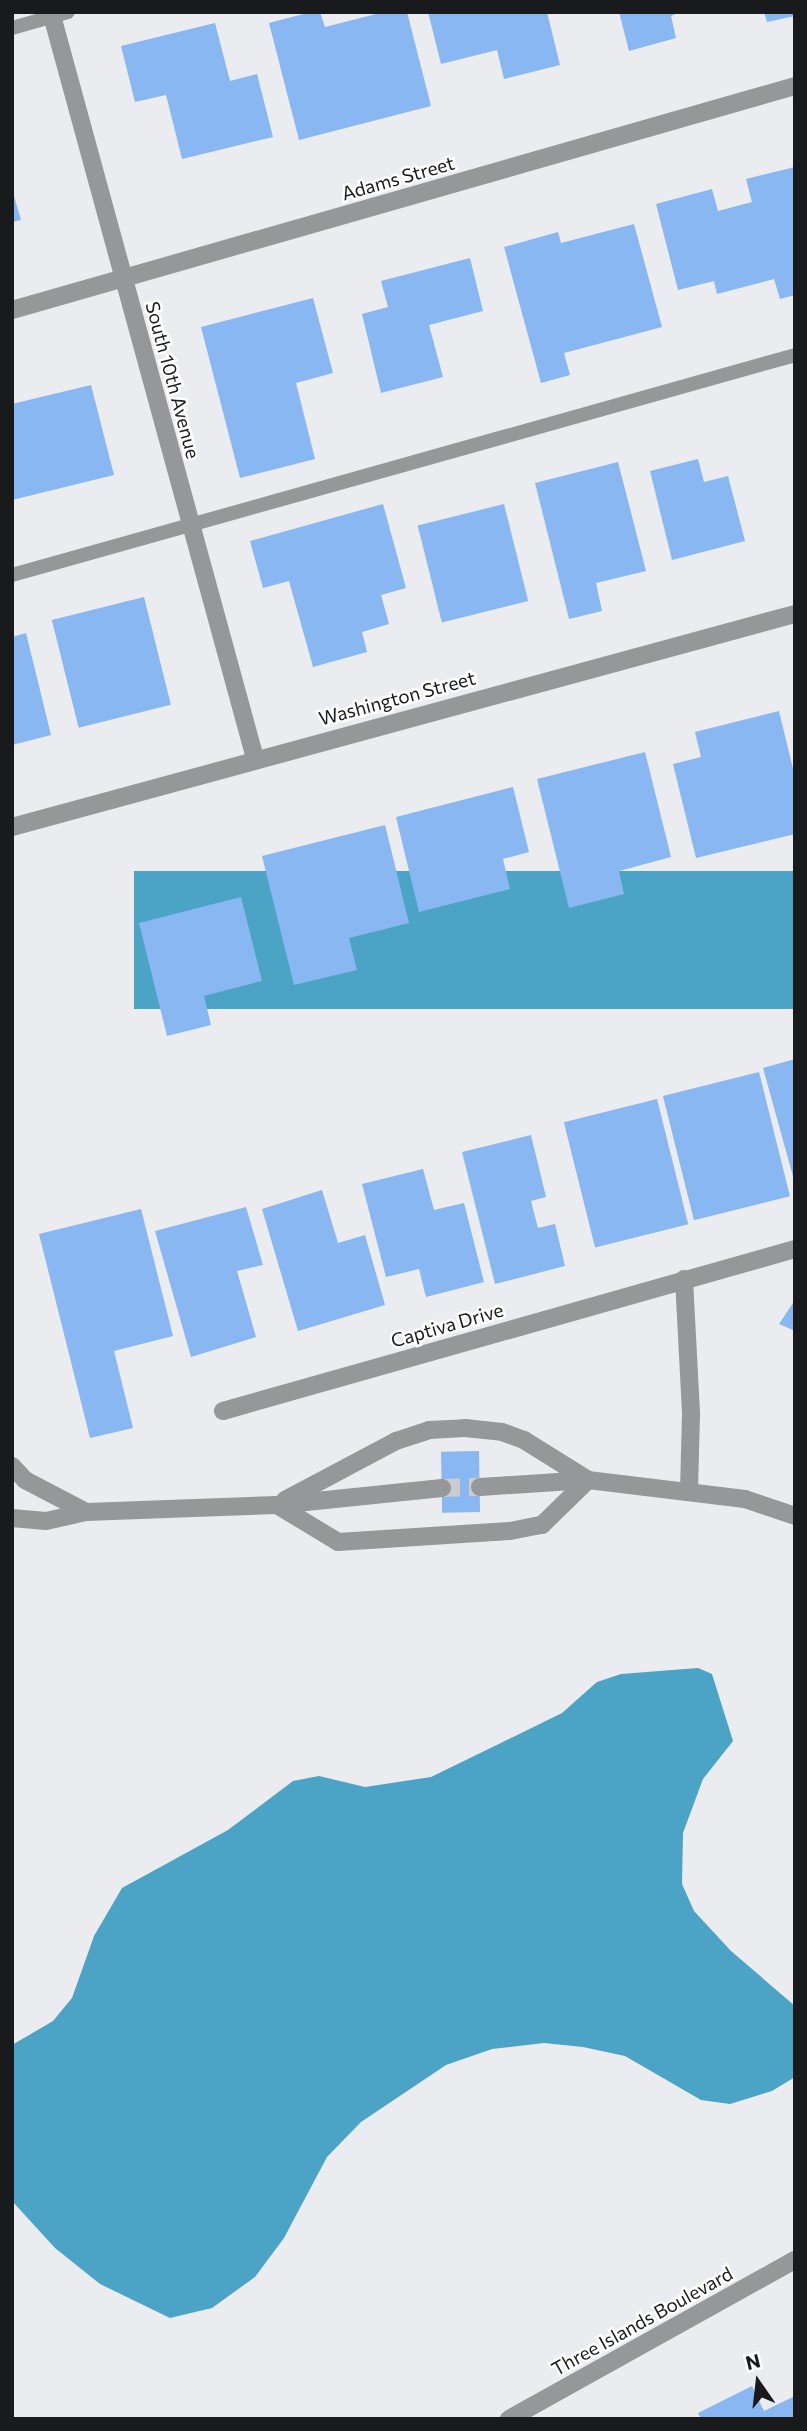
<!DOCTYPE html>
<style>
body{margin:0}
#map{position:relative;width:807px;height:2431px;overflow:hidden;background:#eaecef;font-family:Commissioner,sans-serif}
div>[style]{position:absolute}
.water>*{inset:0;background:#4ba4c5;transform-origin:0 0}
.building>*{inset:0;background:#88b7f1;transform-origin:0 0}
.minor-tunnel>*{height:18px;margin-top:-9px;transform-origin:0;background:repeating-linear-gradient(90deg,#cbcccf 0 18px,transparent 0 27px)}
.service>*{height:14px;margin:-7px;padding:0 7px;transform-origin:7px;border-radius:7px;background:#969798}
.minor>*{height:18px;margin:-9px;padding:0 9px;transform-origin:9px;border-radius:9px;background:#969798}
span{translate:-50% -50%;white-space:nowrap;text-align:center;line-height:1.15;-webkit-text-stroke:5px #fff;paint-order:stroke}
.street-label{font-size:19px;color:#191a1b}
.frame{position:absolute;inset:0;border:14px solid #191a1b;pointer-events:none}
.north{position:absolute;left:723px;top:2347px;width:70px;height:70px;-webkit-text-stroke:5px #fff;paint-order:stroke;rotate:346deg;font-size:19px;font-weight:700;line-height:28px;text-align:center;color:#191a1b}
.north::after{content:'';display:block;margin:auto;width:24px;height:32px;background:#191a1b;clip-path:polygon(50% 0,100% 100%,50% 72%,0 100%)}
</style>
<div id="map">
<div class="water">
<i style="left:795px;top:871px;width:138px;height:661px;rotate:90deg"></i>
<i style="clip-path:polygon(698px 1668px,712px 1674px,733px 1741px,703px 1779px,683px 1833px,682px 1884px,694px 1911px,731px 1951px,795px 2006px,795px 2077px,772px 2091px,730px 2104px,701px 2100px,625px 2056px,583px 2047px,544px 2043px,492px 2049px,446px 2065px,361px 2122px,327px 2157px,284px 2238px,255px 2277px,212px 2308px,170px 2318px,100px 2284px,55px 2248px,12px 2201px,12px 2045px,53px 2021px,72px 1998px,94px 1936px,122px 1888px,228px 1830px,293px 1781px,319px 1776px,365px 1787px,431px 1777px,562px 1713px,597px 1682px,621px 1674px)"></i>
</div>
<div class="building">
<i style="clip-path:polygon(311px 12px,320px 12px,325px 27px,384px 12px,407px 12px,431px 106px,299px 140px,269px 23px)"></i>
<i style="clip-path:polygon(428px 12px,547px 12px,560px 65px,504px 79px,497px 50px,441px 64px)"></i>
<i style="clip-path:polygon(619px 12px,680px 12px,671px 16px,676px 38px,629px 51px)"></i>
<i style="clip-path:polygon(764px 12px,795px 12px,795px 16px,767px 22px)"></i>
<i style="clip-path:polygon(215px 23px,230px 81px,257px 74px,273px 137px,182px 159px,166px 95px,135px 102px,121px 46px)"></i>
<i style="clip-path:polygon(795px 167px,795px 295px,780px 299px,774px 279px,717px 294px,714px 281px,678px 290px,656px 204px,712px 189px,718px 211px,752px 202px,746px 179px)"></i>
<i style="clip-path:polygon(12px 189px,21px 220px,12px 222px)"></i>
<i style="clip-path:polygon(634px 224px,662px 327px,564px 353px,570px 375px,541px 383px,504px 247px,558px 232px,561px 243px)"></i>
<i style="clip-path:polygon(470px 258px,483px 311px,429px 325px,443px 377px,381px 393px,362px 314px,388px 307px,381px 281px)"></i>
<i style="clip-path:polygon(313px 298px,333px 373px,296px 383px,315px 459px,240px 478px,201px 327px)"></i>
<i style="clip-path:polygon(91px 385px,114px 475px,12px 500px,12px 404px)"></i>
<i style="clip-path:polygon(698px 459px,704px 482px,728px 476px,745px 541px,672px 560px,650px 471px)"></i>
<i style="clip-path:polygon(618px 462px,646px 571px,596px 583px,602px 611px,569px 619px,535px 483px)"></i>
<i style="clip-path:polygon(383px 504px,406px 588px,381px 595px,389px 624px,362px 632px,367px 652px,313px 667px,289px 581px,263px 588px,250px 541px)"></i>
<i style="left:504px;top:504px;width:100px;height:89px;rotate:76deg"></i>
<i style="left:144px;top:597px;width:111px;height:95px;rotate:76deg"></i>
<i style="clip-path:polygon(26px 633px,51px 735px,12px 745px,12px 637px)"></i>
<i style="clip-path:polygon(779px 711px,795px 777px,795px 834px,696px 858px,673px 764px,701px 757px,695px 732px)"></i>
<i style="clip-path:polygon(645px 752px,671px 857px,619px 871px,624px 894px,569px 908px,537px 779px)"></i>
<i style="clip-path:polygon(513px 787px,529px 852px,503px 859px,510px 889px,419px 912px,396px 817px)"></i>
<i style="clip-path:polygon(385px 825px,409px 923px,349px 938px,357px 970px,294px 985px,262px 856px)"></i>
<i style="clip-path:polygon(241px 897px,262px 981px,204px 996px,211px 1025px,167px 1036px,139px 923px)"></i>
<i style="clip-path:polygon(795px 1059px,795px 1180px,794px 1180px,763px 1068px)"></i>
<i style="left:759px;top:1072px;width:128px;height:99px;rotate:76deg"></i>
<i style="left:657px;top:1099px;width:129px;height:96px;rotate:76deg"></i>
<i style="clip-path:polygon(531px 1135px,546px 1197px,531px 1201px,538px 1228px,555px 1224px,565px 1266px,495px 1284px,462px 1152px)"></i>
<i style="clip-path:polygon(423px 1169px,434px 1210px,464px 1203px,484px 1282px,426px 1297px,419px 1269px,386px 1277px,362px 1184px)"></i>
<i style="clip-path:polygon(322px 1190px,338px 1243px,365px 1235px,385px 1305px,298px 1331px,262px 1209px)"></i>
<i style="clip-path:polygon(246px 1207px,263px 1265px,237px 1271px,256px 1337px,191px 1357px,155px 1231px)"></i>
<i style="clip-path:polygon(141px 1209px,173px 1336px,114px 1351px,133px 1428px,90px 1438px,39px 1234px)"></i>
<i style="clip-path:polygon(795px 1300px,795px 1331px,779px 1324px)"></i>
<i style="left:479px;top:1451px;width:61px;height:38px;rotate:89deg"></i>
<i style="clip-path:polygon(752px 2386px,764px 2411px,795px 2396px,795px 2419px,701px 2419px,698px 2413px)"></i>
</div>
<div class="minor-tunnel">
<i style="left:442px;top:1488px;width:38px;rotate:-2deg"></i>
</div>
<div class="service">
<i style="left:12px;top:28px;width:58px;rotate:-15.9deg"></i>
<i style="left:12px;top:575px;width:813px;rotate:-15.69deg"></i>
</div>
<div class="minor">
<i style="left:51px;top:12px;width:773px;rotate:74.71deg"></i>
<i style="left:12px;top:310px;width:814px;rotate:-15.96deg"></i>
<i style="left:12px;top:827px;width:811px;rotate:-15.22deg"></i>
<i style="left:684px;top:1279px;width:135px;rotate:87deg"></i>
<i style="left:691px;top:1414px;width:78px;rotate:91.5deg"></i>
<i style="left:223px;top:1411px;width:594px;rotate:-15.81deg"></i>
<i style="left:12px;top:1466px;width:19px;rotate:47deg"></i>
<i style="left:25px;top:1480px;width:69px;rotate:27.7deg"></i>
<i style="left:480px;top:1487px;width:108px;rotate:-3.7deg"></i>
<i style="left:588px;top:1480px;width:158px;rotate:6.9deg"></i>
<i style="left:745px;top:1499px;width:53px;rotate:18.8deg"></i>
<i style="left:285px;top:1500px;width:126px;rotate:-28deg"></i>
<i style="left:396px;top:1441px;width:35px;rotate:-18deg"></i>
<i style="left:429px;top:1430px;width:36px;rotate:-3deg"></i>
<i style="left:465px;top:1428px;width:37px;rotate:6deg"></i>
<i style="left:502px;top:1432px;width:23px;rotate:20deg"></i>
<i style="left:524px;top:1440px;width:75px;rotate:32deg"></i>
<i style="left:277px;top:1505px;width:71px;rotate:31.2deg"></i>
<i style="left:338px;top:1542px;width:172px;rotate:-3.7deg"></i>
<i style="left:510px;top:1531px;width:33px;rotate:-11deg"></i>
<i style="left:542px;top:1525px;width:64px;rotate:-44.4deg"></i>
<i style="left:12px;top:1518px;width:34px;rotate:5deg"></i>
<i style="left:46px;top:1521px;width:41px;rotate:-12.7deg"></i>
<i style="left:86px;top:1512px;width:191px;rotate:-2.1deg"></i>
<i style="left:277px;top:1505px;width:166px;rotate:-5.9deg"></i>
<i style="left:509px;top:2419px;width:327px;rotate:-29.1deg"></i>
</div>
<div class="street-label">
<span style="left:398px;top:178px;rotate:-16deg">Adams Street</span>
<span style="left:173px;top:380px;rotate:75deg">South 10th Avenue</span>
<span style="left:397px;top:698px;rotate:-15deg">Washington Street</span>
<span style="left:447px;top:1325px;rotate:-16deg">Captiva Drive</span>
<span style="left:642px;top:2321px;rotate:-29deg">Three Islands Boulevard</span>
</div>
<div class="frame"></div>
<div class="north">N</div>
</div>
